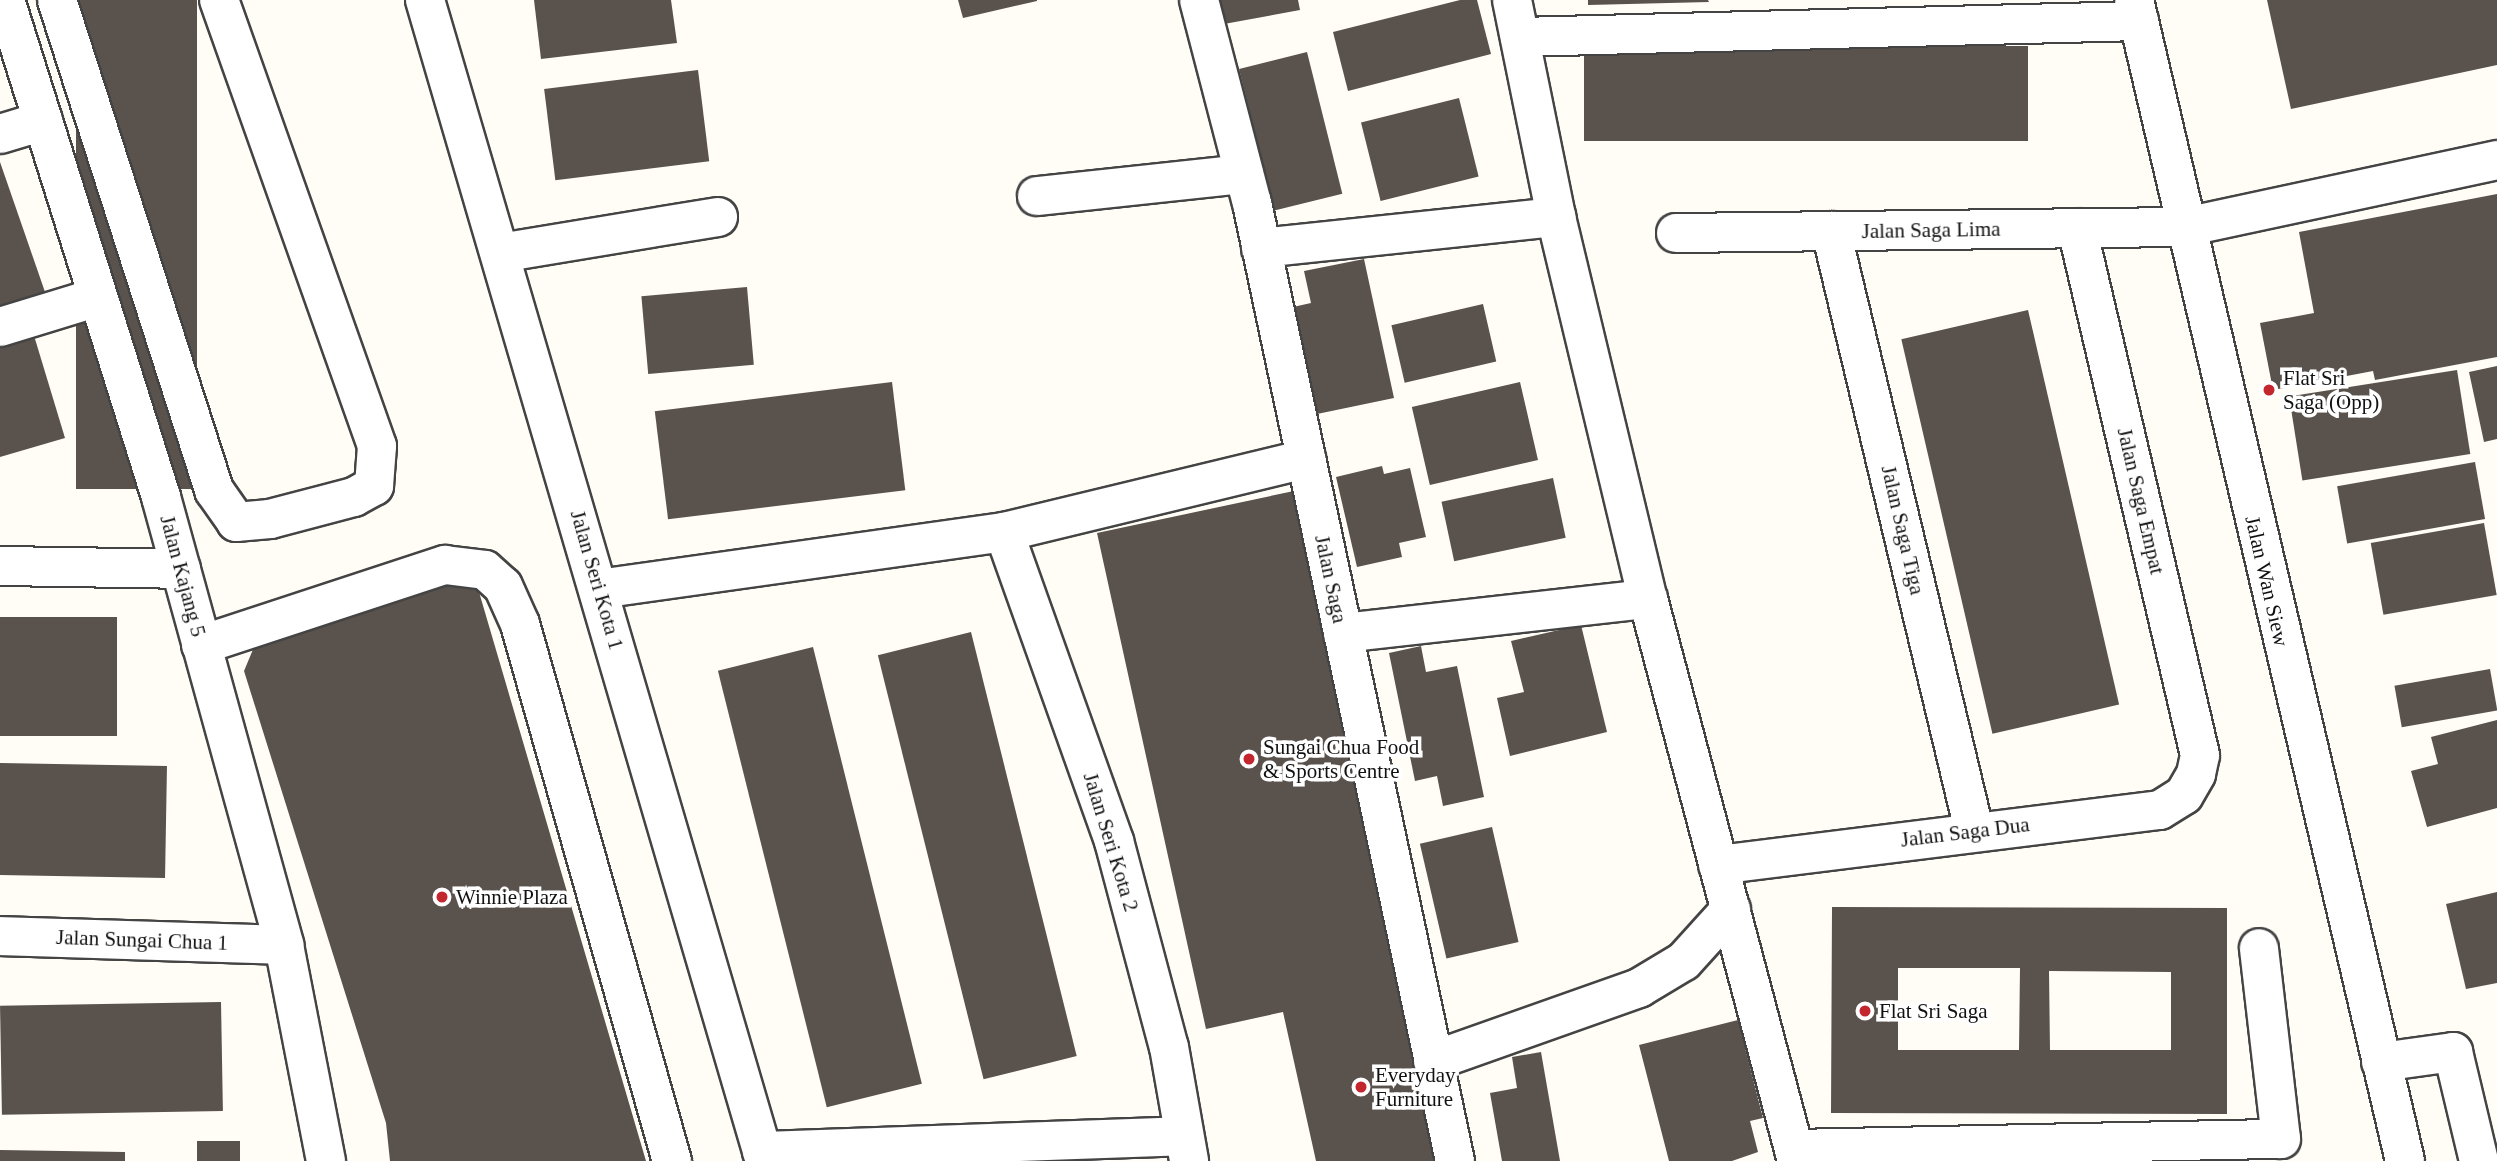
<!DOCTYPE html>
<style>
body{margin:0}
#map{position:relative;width:2497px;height:1161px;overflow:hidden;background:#fffdf5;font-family:"Times New Roman",serif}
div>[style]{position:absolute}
.building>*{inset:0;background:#5a524d;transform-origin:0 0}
.roads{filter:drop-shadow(2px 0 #444) drop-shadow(-2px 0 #444) drop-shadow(0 2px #444) drop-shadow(0 -2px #444)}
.minor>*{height:38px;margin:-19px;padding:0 19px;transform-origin:19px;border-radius:19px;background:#fff}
.dots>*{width:19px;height:19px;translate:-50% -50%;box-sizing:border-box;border:4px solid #fff;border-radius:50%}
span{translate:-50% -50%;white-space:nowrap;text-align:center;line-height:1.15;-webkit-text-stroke:7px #fff;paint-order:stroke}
.street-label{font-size:21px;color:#111}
.poi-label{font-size:21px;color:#111}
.left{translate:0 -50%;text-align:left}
</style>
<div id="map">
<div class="building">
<i style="left:76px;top:0;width:121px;height:489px"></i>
<i style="clip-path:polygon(534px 0,671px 0,677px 43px,541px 59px)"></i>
<i style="clip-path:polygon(958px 0,1037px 0,1037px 1px,963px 18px)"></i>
<i style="clip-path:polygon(1219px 0,1298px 0,1300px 10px,1224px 24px)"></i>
<i style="clip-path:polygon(1460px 0,1477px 0,1491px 54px,1348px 91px,1333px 32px)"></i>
<i style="clip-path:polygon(1588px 0,1708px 0,1709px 2px,1588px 5px)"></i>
<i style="clip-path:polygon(2267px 0,2497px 0,2497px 65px,2291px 109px)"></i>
<i style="left:2028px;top:46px;width:95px;height:444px;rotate:90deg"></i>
<i style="left:1307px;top:52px;width:146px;height:70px;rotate:76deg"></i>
<i style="left:698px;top:70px;width:92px;height:155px;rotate:83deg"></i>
<i style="left:1459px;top:98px;width:81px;height:101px;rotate:76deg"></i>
<i style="clip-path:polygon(0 162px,45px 292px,0 308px)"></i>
<i style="clip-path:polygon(2497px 194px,2497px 357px,2375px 380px,2373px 371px,2273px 390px,2260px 323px,2314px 313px,2299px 232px)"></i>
<i style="clip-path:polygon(1364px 259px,1394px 398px,1317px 414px,1293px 307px,1311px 303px,1304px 271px)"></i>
<i style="left:747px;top:287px;width:78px;height:106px;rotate:85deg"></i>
<i style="left:1483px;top:304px;width:59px;height:94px;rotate:77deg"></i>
<i style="left:2028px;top:310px;width:405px;height:130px;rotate:77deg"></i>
<i style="clip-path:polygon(32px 329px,65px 438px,0 457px,0 339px)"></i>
<i style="clip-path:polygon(2497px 366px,2497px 439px,2484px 442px,2469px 372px)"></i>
<i style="left:2457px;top:370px;width:85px;height:170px;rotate:81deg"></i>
<i style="left:892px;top:382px;width:109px;height:239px;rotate:83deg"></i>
<i style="left:1520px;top:382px;width:80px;height:111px;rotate:77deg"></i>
<i style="left:2475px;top:462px;width:58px;height:140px;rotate:80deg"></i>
<i style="clip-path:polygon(1382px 466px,1384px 474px,1410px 468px,1426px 537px,1399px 543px,1402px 557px,1357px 567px,1336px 477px)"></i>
<i style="left:1553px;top:478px;width:61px;height:114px;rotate:78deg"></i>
<i style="clip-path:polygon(1294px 491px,1438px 1161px,1316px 1161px,1283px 1012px,1206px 1029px,1097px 533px)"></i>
<i style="left:2484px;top:523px;width:73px;height:115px;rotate:80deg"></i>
<i style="clip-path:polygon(444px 574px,479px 592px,646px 1161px,390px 1161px,386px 1123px,244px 671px,259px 635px)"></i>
<i style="left:0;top:617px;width:117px;height:119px"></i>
<i style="clip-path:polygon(1581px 625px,1607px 732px,1510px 756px,1497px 698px,1524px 692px,1511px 641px)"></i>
<i style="left:971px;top:632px;width:437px;height:96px;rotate:76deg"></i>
<i style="clip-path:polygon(1421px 646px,1426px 672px,1457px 666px,1484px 797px,1443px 806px,1437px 776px,1415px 781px,1389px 653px)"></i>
<i style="left:813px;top:647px;width:450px;height:98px;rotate:76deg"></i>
<i style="left:2490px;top:669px;width:42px;height:97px;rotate:80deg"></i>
<i style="clip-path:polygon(2497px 720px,2497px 808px,2427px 827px,2411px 771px,2438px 764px,2431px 737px)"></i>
<i style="left:0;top:763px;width:167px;height:112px;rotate:1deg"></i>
<i style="left:1492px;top:827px;width:118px;height:74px;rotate:77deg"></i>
<i style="clip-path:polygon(2497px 892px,2497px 983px,2466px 989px,2446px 904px)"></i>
<i style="clip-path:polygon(evenodd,1832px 907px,2227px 908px,2227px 1114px,1831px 1113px,1832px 907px,1898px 968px,2020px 968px,2019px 1050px,1898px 1050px,1898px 968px,1832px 907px,2049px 971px,2171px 972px,2171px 1050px,2050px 1050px,2049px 971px)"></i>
<i style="left:221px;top:1002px;width:109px;height:221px;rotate:89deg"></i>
<i style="clip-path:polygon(1738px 1020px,1763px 1118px,1750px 1121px,1758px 1152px,1732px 1161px,1669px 1161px,1639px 1045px)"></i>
<i style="clip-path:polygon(1541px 1052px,1560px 1161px,1502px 1161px,1490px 1093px,1517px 1088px,1512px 1057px)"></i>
<i style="left:240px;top:1141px;width:20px;height:43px;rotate:90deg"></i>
<i style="clip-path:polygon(0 1150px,125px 1152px,125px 1161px,0 1161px)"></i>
</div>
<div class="roads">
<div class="minor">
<i style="left:5px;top:0;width:521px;rotate:72.57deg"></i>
<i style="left:161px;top:497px;width:465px;rotate:74.6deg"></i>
<i style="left:284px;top:945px;width:220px;rotate:79deg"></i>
<i style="left:57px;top:0;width:515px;rotate:72.23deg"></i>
<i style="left:214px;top:490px;width:39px;rotate:55deg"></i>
<i style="left:236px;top:522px;width:34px;rotate:-5deg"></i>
<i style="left:270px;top:519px;width:87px;rotate:-14.7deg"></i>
<i style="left:354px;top:497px;width:23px;rotate:-29deg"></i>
<i style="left:374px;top:486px;width:40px;rotate:-85.7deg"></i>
<i style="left:377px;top:446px;width:473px;rotate:-109.5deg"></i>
<i style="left:425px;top:0;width:1210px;rotate:73.68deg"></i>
<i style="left:1199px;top:0;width:210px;rotate:75.4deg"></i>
<i style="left:1252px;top:203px;width:979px;rotate:78.04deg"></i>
<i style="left:1512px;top:0;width:221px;rotate:78.5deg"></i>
<i style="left:1556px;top:217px;width:393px;rotate:76.5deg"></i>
<i style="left:1648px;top:599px;width:581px;rotate:75.15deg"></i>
<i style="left:2134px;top:0;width:1192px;rotate:76.86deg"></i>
<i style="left:1520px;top:37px;width:619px;rotate:-1.48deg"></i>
<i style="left:0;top:134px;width:45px;rotate:-16.8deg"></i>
<i style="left:1037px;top:196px;width:208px;rotate:-6.1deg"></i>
<i style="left:1831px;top:231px;width:616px;rotate:76.57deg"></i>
<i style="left:1676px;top:233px;width:509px;rotate:-0.68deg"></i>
<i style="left:2185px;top:227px;width:319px;rotate:-12.1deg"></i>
<i style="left:1261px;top:248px;width:297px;rotate:-6deg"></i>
<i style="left:500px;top:253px;width:221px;rotate:-9.4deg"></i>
<i style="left:0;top:327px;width:102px;rotate:-17deg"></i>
<i style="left:1004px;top:532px;width:328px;rotate:70.4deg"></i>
<i style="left:1114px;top:841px;width:213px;rotate:75.1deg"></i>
<i style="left:1169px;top:1047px;width:116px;rotate:80deg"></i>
<i style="left:0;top:566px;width:181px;rotate:0.9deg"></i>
<i style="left:599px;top:589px;width:409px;rotate:-8deg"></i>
<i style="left:1004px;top:532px;width:311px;rotate:-13.6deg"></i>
<i style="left:1343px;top:633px;width:307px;rotate:-6.4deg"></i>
<i style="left:201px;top:645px;width:257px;rotate:-18.2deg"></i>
<i style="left:445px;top:565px;width:40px;rotate:7.1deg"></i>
<i style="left:485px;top:570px;width:24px;rotate:42deg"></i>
<i style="left:503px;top:586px;width:42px;rotate:65.9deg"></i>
<i style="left:520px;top:624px;width:558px;rotate:74.2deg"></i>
<i style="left:1718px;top:865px;width:445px;rotate:-7.1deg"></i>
<i style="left:2160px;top:810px;width:28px;rotate:-32deg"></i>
<i style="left:2184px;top:795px;width:24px;rotate:-60deg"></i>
<i style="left:2196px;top:774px;width:19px;rotate:-78deg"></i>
<i style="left:2200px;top:755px;width:541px;rotate:-103.14deg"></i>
<i style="left:0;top:936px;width:284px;rotate:1.8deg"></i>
<i style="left:1433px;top:1061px;width:219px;rotate:-19.5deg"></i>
<i style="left:1639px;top:988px;width:52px;rotate:-31deg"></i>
<i style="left:1684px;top:961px;width:70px;rotate:-47.9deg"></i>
<i style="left:2381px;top:1062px;width:73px;rotate:-7.9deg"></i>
<i style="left:2453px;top:1052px;width:112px;rotate:76.6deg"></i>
<i style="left:1794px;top:1149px;width:487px;rotate:-1.2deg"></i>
<i style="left:2281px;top:1139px;width:192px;rotate:-96.6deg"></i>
<i style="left:762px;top:1151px;width:422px;rotate:-2deg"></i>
</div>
</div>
<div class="dots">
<i style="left:2269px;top:390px;background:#c4262e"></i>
<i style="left:1249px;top:759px;background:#c4262e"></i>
<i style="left:442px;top:897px;background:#c4262e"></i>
<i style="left:1865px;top:1011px;background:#c4262e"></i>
<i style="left:1361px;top:1087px;background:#c4262e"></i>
</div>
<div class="street-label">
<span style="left:1931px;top:230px;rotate:-1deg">Jalan Saga Lima</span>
<span style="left:2141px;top:501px;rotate:77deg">Jalan Saga Empat</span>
<span style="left:1903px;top:530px;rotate:77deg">Jalan Saga Tiga</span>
<span style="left:183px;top:576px;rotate:75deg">Jalan Kajang 5</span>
<span style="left:1331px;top:579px;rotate:78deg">Jalan Saga</span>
<span style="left:597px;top:580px;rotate:74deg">Jalan Seri Kota 1</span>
<span style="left:2267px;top:581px;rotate:77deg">Jalan Wan Siew</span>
<span style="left:1965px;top:832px;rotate:-7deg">Jalan Saga Dua</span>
<span style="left:1111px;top:842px;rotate:73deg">Jalan Seri Kota 2</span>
<span style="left:142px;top:940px;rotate:2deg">Jalan Sungai Chua 1</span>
</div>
<div class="poi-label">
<span class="left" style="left:2283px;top:390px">Flat Sri<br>Saga (Opp)</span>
<span class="left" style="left:1263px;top:759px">Sungai Chua Food<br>&amp; Sports Centre</span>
<span class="left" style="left:456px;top:897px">Winnie Plaza</span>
<span class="left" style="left:1879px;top:1011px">Flat Sri Saga</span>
<span class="left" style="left:1375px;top:1087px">Everyday<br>Furniture</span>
</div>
</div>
